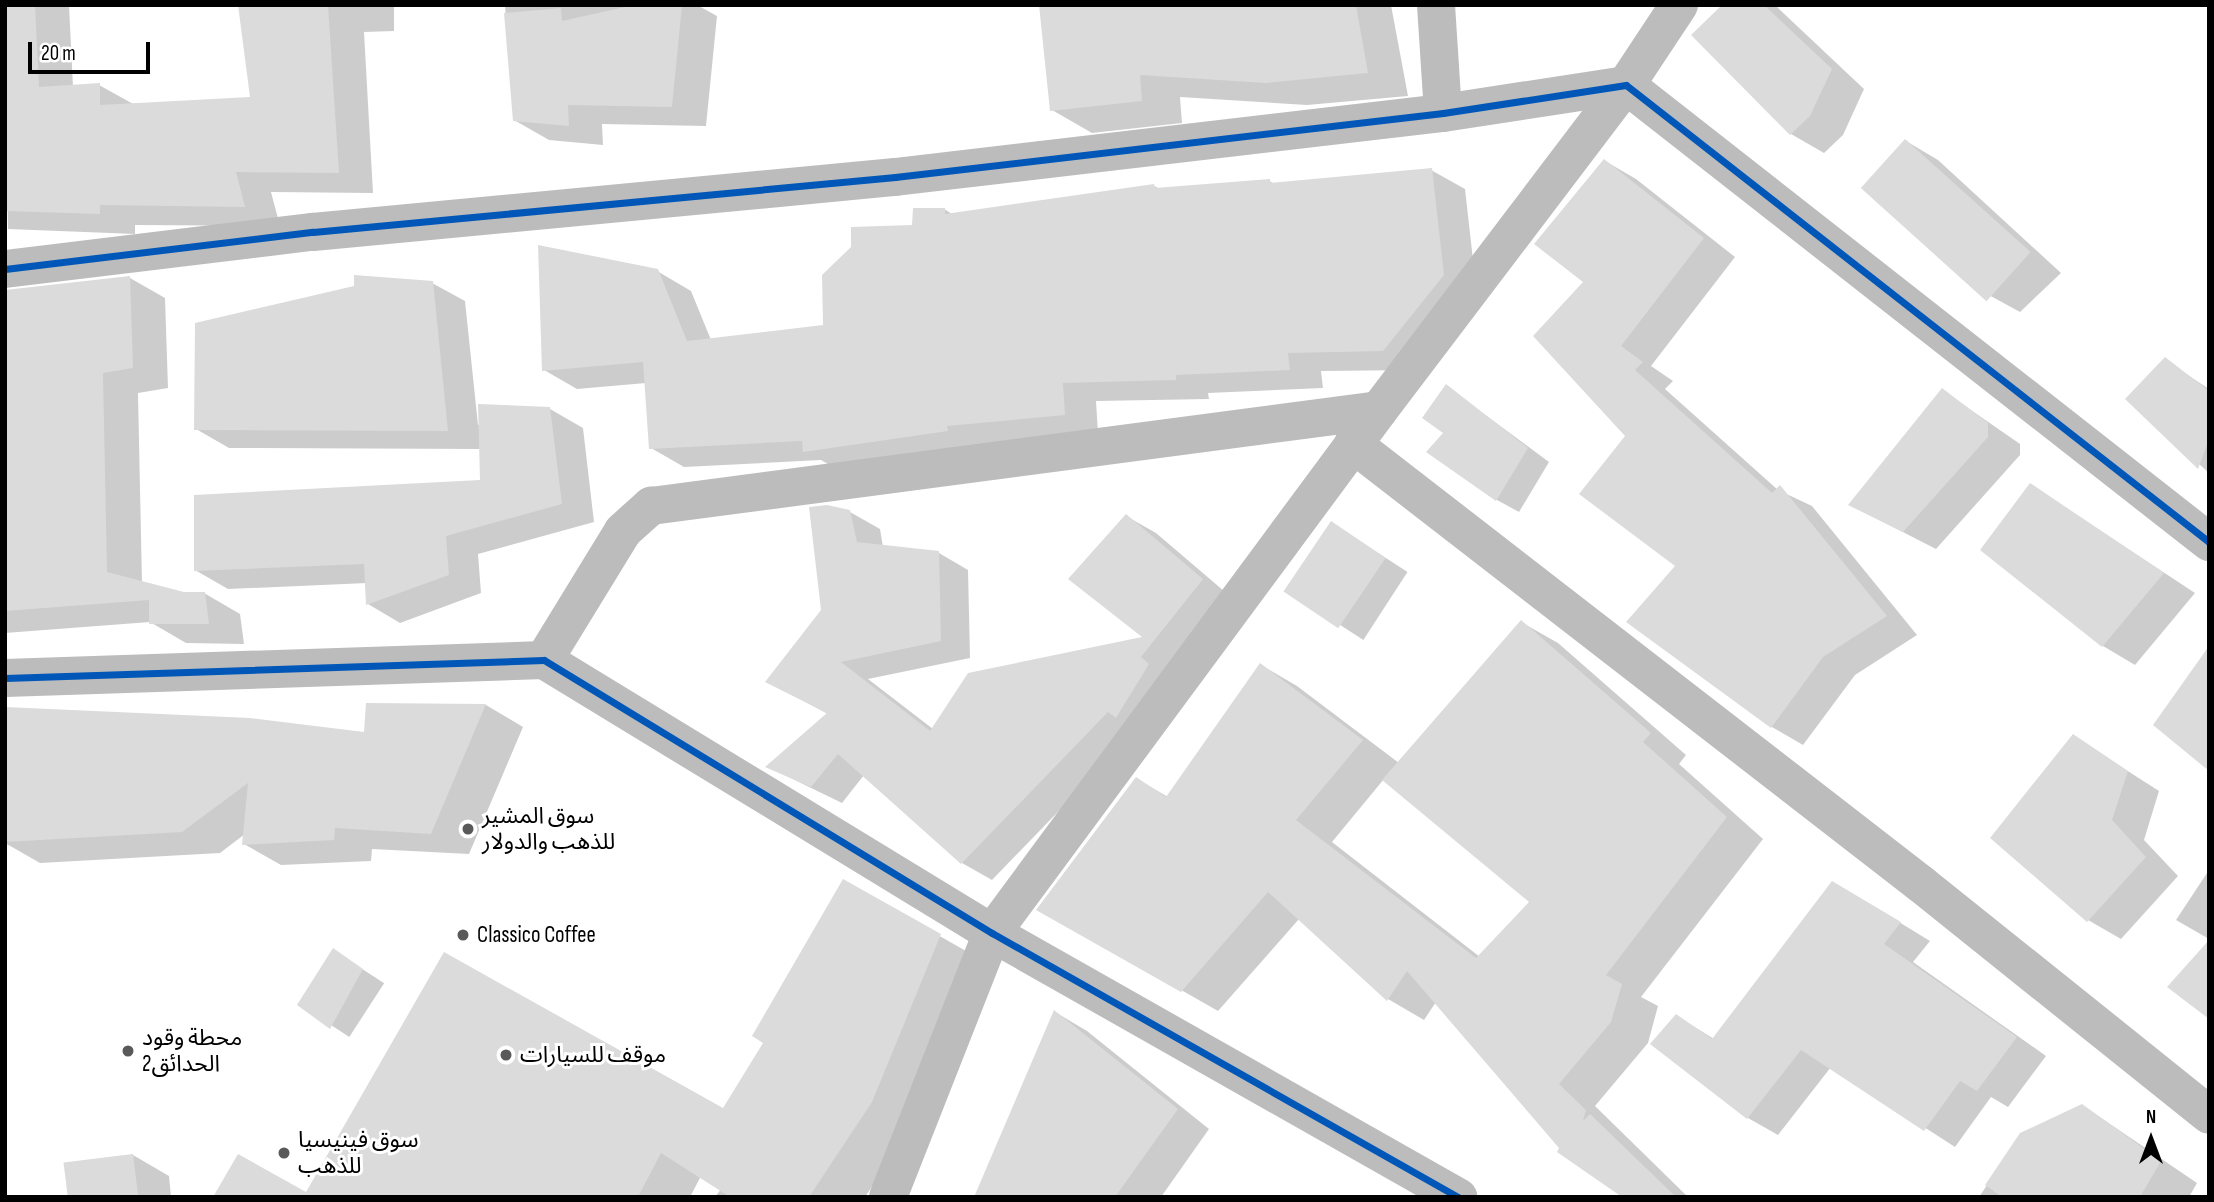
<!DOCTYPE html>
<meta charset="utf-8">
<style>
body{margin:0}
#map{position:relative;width:2214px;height:1202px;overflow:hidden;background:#fff;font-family:"Sofia Sans Condensed","Noto Sans Arabic",sans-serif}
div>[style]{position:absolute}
.shadow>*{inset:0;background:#0003;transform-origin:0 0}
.building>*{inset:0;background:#dbdbdb;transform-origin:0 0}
.minor>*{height:38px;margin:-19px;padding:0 19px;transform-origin:19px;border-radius:19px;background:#bcbcbc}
.cycleway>*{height:7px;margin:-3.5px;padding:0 3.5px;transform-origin:3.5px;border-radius:3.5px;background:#0057b8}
.dots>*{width:19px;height:19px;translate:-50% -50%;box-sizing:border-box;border:4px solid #fff;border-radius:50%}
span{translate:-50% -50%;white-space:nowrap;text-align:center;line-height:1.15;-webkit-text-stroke:6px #fff;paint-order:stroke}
.poi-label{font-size:23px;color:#000}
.left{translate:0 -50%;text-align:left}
.frame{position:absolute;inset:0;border:7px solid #000;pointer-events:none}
.north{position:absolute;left:2116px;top:1104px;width:70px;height:70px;-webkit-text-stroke:5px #fff;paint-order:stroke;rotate:0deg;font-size:19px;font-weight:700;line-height:28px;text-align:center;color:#000}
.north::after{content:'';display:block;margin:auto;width:24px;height:32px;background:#000;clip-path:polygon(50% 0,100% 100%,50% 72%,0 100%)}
.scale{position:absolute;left:28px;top:42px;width:122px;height:32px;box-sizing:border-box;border:4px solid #000;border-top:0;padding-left:9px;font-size:21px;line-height:24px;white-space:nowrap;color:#000;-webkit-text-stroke:5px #fff;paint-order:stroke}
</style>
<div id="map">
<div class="shadow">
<i style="clip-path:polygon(5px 5px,69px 5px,73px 87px,99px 85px,135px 105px,252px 98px,240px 5px,394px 5px,394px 31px,364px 32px,373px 193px,271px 192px,280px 226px,135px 225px,135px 234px,8px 229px)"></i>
<i style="clip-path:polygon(505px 5px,697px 5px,717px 16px,706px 126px,602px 124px,603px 145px,549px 140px,514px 120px)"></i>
<i style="clip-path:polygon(1041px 5px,1391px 5px,1408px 96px,1307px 105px,1180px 97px,1182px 123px,1092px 133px,1052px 110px)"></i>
<i style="clip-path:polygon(1724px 5px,1776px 6px,1864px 89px,1843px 135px,1824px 153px,1791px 134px)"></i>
<i style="clip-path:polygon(1906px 141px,1938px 160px,2061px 273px,2020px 312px,1987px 294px)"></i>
<i style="clip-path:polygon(1605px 161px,1636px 179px,1735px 257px,1651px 366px,1673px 381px,1665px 389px,1778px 490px,1812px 506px,1917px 635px,1855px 675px,1803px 745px,1772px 727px,1677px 565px,1627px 436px,1585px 282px)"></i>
<i style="clip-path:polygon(1431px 170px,1465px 189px,1477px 295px,1417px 370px,1321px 371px,1323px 388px,1208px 393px,1209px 399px,1096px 401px,1098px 433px,838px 470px,821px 460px,684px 467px,651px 448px,646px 383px,577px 389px,544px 370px,657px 271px,691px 291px,711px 340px,824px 327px,914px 227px,944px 209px,954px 215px,1154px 186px,1160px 189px,1269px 181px,1275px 184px)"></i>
<i style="clip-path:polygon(130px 278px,165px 298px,168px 388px,138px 393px,142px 583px,184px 594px,204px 593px,240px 614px,244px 644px,186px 643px,150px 622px,5px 633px,5px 404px)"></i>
<i style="clip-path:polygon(432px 283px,465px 301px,478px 425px,550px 409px,583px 428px,594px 522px,478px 554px,481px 593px,400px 623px,368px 604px,367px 583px,228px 589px,195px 570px,482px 482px,481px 449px,229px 448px,196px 429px)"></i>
<i style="clip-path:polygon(2165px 360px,2209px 389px,2209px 473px,2127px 399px)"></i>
<i style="clip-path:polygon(1446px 386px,1549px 462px,1519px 512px,1497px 500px,1445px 432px)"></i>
<i style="clip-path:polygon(1942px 390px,2020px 444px,2020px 455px,1936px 549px,1850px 505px)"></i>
<i style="clip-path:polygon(2031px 485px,2195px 593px,2135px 665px,2103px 646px)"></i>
<i style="clip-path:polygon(850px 512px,880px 529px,883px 547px,939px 553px,968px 570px,970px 658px,868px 679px,933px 729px,1146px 638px,1126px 516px,1156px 533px,1231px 597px,1138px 729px,992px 880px,962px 863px,864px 775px,842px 803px,768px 767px,828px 714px,768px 682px,823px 611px)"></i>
<i style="left:1332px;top:523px;width:90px;height:81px;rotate:33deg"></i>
<i style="clip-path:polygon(evenodd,1521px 622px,1558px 643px,1686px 755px,1679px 764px,1763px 839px,1641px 997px,1658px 1006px,1648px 1043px,1595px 1106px,1688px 1197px,1625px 1197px,1562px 1148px,1436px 1002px,1424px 1020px,1388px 999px,1299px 919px,1218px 1011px,1039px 909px,1137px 779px,1168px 797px,1261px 665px,1297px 686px,1399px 763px,1521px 622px,1384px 779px,1532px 902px,1480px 957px,1332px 842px,1384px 779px)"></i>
<i style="clip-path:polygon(367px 705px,486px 705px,523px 727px,469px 854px,372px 849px,371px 861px,281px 865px,244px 844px,245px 834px,220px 853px,40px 863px,5px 843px,5px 709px,366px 734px)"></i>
<i style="clip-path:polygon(2073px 736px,2159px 791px,2144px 840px,2178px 876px,2121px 939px,2088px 920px)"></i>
<i style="clip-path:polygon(2209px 870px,2209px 939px,2176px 920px)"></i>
<i style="clip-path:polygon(843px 881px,980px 959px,912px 1126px,865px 1197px,715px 1197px,721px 1189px,701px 1176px,690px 1197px,215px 1197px,307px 1194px,724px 1110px,765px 1042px)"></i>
<i style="clip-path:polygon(1863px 900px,1930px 941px,1913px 962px,2046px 1056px,2008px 1107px,1991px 1097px,1955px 1147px,1831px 1067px,1778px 1135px,1748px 1118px,1677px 1016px,1714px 1039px)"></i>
<i style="left:333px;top:950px;width:61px;height:64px;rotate:33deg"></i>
<i style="clip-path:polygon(1055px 1012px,1087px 1031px,1209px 1129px,1161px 1197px,977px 1197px)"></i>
<i style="clip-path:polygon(2082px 1105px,2197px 1183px,2189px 1197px,1979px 1197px,2021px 1135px)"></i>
<i style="clip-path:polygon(133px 1155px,169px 1176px,171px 1197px,69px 1197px)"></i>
</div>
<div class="building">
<i style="clip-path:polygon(5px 5px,35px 5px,39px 87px,100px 83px,100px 105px,250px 97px,238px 5px,328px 5px,339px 173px,236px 172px,245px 207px,100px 205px,100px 214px,5px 211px)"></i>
<i style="clip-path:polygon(634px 5px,682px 5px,672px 107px,568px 105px,569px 126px,513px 121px,504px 13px,561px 8px,562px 21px)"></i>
<i style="clip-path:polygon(1039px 5px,1356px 5px,1368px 73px,1266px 83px,1140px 75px,1142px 101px,1050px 111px)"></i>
<i style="clip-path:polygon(1722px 5px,1764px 5px,1832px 69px,1810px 116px,1790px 135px,1691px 35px)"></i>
<i style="left:1905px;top:139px;width:169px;height:66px;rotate:42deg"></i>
<i style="clip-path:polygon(1604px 159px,1704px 238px,1621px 346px,1643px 362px,1635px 370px,1772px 493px,1780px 485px,1887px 616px,1823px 657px,1771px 728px,1626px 622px,1675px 566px,1579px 494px,1625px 436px,1533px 336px,1583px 282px,1534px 244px)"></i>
<i style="clip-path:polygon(1432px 168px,1444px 275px,1383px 351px,1288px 353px,1290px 370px,1176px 375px,1176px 380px,1063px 383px,1065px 415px,947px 426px,948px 431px,803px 452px,802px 441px,649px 449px,643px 362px,542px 371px,538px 245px,658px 269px,687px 341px,823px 325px,822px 275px,851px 247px,851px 227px,912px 225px,913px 208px,945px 208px,945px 214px,1154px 184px,1155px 188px,1270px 179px,1270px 183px)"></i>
<i style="clip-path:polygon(354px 275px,433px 281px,448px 431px,194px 430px,195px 323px,354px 286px)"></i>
<i style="clip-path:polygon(130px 276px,133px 368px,103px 373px,107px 572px,184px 592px,205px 592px,209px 624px,149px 624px,149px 600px,5px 611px,5px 290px)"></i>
<i style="clip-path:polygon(2165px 357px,2209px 391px,2209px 439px,2198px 469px,2125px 399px)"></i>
<i style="clip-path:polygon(1446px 384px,1528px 448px,1496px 501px,1426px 452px,1443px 433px,1422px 418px)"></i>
<i style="clip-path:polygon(1942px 388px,1988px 423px,1988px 437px,1903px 532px,1848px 505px)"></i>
<i style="clip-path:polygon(478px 404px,550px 407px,562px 504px,446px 536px,449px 575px,366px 605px,364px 564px,194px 571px,194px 495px,480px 480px)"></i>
<i style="clip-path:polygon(2030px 483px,2164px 573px,2102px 647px,1980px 550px)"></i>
<i style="clip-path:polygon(827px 505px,850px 510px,857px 542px,939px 551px,941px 641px,841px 662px,930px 731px,968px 673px,1142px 637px,1068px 579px,1126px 514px,1203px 579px,1141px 657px,1149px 664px,1116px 718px,1108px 712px,961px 864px,838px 754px,811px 787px,765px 767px,827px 713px,765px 682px,821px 610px,809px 507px)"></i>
<i style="left:1331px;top:521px;width:66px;height:85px;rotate:34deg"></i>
<i style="clip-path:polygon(1521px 620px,1651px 733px,1643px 742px,1727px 817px,1606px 975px,1622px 984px,1611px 1022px,1559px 1084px,1586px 1110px,1583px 1121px,1590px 1114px,1676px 1197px,1622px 1197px,1557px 1152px,1559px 1148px,1407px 971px,1387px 1001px,1268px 892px,1181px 992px,1036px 910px,1136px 777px,1166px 797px,1260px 663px,1363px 740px,1296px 820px,1476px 958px,1529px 902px,1382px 780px)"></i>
<i style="clip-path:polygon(2209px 646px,2209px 771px,2153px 725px)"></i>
<i style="clip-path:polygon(366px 703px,486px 704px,431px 834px,335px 828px,334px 840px,242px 845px,248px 783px,182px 832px,5px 842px,5px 707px,250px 718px,364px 732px)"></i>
<i style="clip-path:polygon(2073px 734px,2128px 771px,2112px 820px,2146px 857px,2087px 922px,1990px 838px)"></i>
<i style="clip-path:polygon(843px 879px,941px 934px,872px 1102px,809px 1197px,730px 1197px,661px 1153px,638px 1197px,213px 1197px,238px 1154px,306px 1192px,444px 952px,723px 1108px,763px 1043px,752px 1036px)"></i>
<i style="clip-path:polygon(1832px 881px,1901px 922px,1884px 944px,2017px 1037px,1977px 1091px,1960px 1081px,1924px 1131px,1801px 1050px,1747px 1119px,1650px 1044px,1676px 1014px,1712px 1039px)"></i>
<i style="clip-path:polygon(2209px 940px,2209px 1019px,2167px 987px)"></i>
<i style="clip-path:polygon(333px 948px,363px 969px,330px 1029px,297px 1005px)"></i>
<i style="clip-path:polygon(1054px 1010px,1178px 1109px,1115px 1197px,974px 1197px)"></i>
<i style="clip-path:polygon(2082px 1104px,2161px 1161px,2140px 1197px,2002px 1197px,1985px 1185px,2020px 1133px)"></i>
<i style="left:133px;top:1154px;width:43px;height:70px;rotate:83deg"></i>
</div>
<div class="minor">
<i style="left:1436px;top:5px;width:108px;rotate:86.3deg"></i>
<i style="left:5px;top:269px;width:310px;rotate:-6.9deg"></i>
<i style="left:313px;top:232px;width:585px;rotate:-5.4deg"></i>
<i style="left:895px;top:177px;width:552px;rotate:-6.66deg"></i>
<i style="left:1443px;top:113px;width:185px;rotate:-8.7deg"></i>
<i style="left:1626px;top:85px;width:741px;rotate:38.09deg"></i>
<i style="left:1353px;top:444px;width:718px;rotate:37.76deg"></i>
<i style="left:1921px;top:884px;width:369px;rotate:38.7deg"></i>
<i style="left:544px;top:660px;width:151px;rotate:-58.5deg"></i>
<i style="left:623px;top:531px;width:38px;rotate:-42deg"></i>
<i style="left:651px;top:506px;width:734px;rotate:-7.51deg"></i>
<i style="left:5px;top:678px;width:539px;rotate:-1.91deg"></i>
<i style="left:544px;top:660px;width:525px;rotate:31.36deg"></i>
<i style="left:992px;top:933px;width:536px;rotate:29.53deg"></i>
<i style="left:888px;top:1197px;width:284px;rotate:-68.5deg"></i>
<i style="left:992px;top:933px;width:651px;rotate:-53.5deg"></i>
<i style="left:1379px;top:410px;width:408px;rotate:-52.8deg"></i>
<i style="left:1626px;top:85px;width:96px;rotate:-56.5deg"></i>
</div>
<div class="cycleway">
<i style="left:5px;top:269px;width:310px;rotate:-6.9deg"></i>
<i style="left:313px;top:232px;width:585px;rotate:-5.4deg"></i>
<i style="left:895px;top:177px;width:552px;rotate:-6.66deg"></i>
<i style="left:1443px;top:113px;width:185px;rotate:-8.7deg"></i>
<i style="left:1626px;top:85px;width:741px;rotate:38.09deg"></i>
<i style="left:5px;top:678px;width:539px;rotate:-1.91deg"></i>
<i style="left:544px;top:660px;width:525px;rotate:31.36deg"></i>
<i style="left:992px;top:933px;width:536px;rotate:29.53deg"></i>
</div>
<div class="dots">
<i style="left:468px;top:829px;background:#595959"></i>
<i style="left:463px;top:935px;background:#595959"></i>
<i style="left:128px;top:1051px;background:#595959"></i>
<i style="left:506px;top:1055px;background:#595959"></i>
<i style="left:284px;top:1153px;background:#595959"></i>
</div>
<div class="poi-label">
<span class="left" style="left:482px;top:829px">سوق المشير<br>للذهب والدولار</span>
<span class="left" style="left:477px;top:935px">Classico Coffee</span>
<span class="left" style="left:142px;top:1051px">محطة وقود<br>الحدائق2</span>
<span class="left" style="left:520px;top:1055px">موقف للسيارات</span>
<span class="left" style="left:298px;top:1153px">سوق فينيسيا<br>للذهب</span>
</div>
<div class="frame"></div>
<div class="north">N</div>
<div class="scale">20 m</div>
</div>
